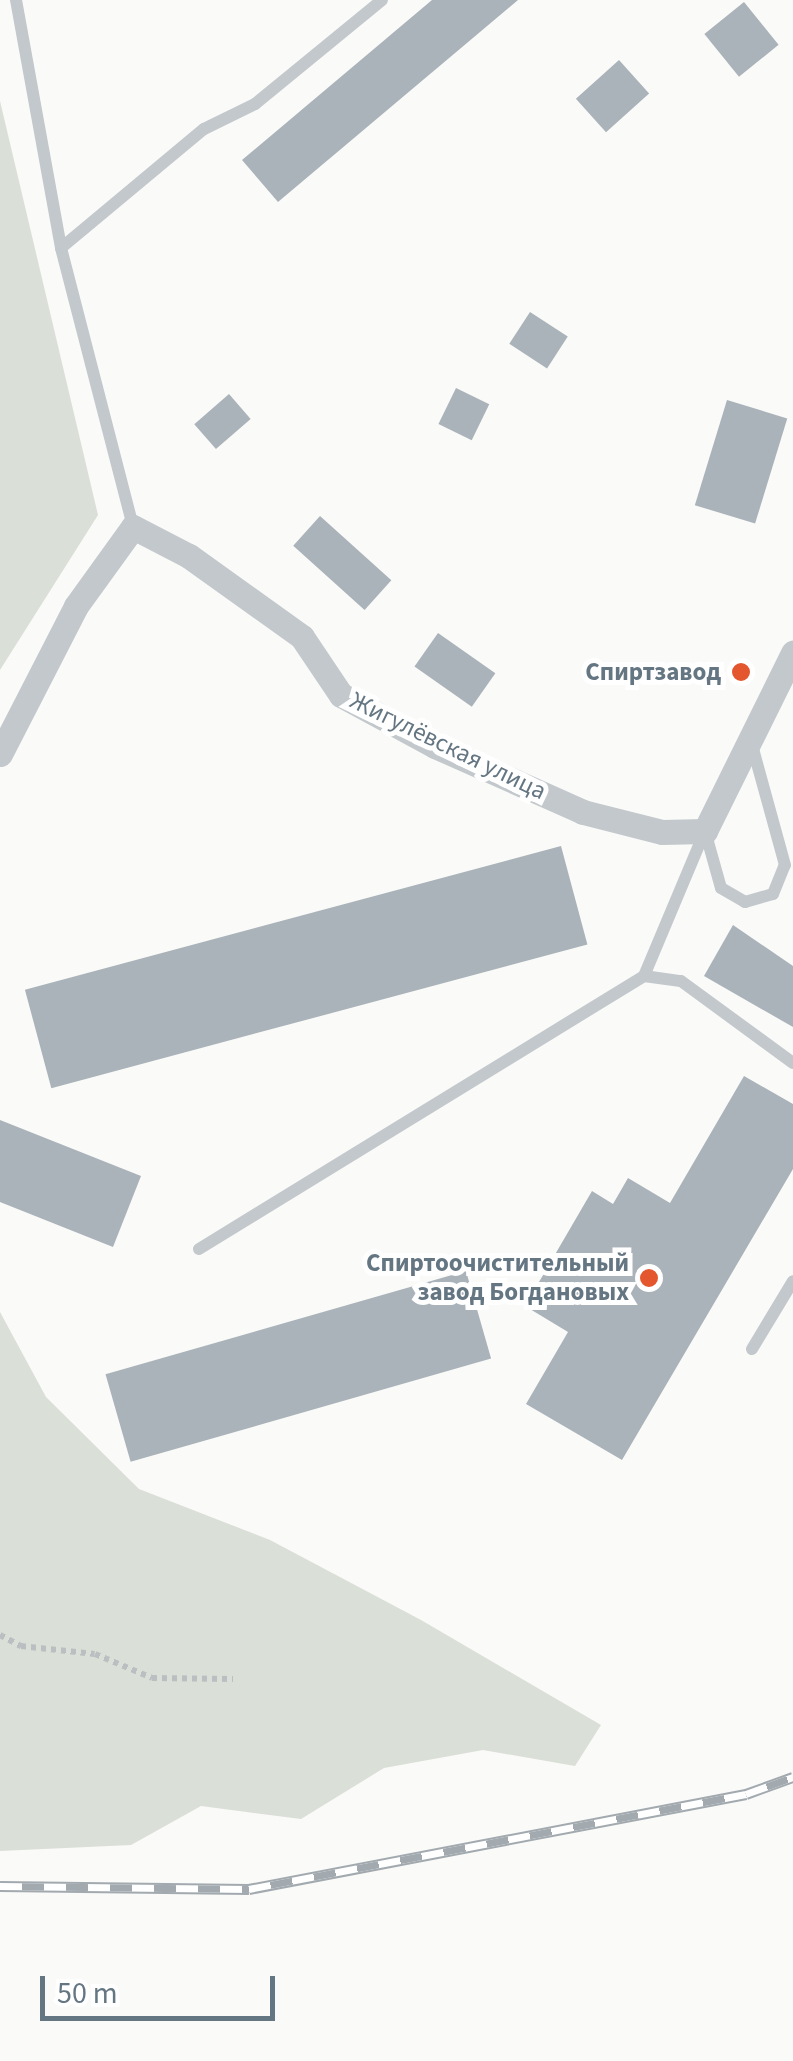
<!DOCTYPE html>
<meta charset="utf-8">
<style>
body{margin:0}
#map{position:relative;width:793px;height:2061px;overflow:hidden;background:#fafaf8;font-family:"Source Sans 3",sans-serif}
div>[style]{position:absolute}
.green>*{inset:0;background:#dadfd7}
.building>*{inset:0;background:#aab3b9;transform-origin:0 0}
.path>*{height:6px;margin-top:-3px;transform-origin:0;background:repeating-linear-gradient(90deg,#bbbfc2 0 5px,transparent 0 10px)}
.service>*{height:12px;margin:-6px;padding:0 6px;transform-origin:6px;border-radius:6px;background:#c3c8cc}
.minor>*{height:25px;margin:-12.5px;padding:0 12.5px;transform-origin:12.5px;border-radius:12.5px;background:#c3c8cc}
.rail>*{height:11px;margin-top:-5.5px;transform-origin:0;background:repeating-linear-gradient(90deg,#fff 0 22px,#a2aab0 0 44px);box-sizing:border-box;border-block:2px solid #a2aab0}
.dots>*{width:28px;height:28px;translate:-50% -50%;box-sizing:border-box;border:5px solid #fff;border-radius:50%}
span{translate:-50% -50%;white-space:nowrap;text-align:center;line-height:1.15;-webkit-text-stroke:10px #fff;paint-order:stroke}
.poi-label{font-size:25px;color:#657683;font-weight:700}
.right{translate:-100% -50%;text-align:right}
.street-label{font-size:25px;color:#657683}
.scale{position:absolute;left:40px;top:1976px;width:235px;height:45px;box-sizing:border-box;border:5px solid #657683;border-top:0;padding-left:12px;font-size:30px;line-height:35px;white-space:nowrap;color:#657683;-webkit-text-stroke:8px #fff;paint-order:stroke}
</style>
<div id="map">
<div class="green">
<i style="clip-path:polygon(0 101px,98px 515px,0 670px)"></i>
<i style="clip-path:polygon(0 1312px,46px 1397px,139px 1489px,270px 1540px,421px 1620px,601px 1725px,575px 1766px,483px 1750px,384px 1768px,301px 1819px,201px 1806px,131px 1845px,0 1851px)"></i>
</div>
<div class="building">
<i style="clip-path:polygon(432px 0,518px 0,278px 202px,242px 160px)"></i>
<i style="left:744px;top:2px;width:55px;height:51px;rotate:51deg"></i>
<i style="left:619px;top:60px;width:45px;height:58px;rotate:48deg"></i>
<i style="left:530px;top:312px;width:45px;height:38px;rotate:33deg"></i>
<i style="left:456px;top:388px;width:37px;height:40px;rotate:26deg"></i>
<i style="left:229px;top:394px;width:33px;height:46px;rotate:49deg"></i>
<i style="left:727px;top:400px;width:63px;height:110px;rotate:17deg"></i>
<i style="left:320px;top:516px;width:96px;height:40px;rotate:42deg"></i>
<i style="left:438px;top:633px;width:70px;height:41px;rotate:35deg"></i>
<i style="left:561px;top:846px;width:102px;height:555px;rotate:75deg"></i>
<i style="clip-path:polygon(733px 925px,793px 966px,793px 1027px,704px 976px)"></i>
<i style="clip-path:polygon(744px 1076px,793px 1104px,793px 1169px,622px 1460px,526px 1404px,568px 1332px,525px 1306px,592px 1191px,613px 1204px,628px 1178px,670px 1203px)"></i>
<i style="clip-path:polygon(0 1120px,141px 1176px,113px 1247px,0 1202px)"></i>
<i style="left:466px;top:1271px;width:91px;height:375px;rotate:74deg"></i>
</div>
<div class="path">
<i style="left:0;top:1635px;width:24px;rotate:28deg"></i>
<i style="left:21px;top:1646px;width:74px;rotate:6.2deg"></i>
<i style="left:95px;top:1654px;width:62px;rotate:22.8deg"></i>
<i style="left:152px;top:1678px;width:81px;rotate:0.7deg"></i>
</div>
<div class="service">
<i style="left:16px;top:0;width:252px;rotate:79.7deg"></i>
<i style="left:61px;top:248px;width:288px;rotate:75.5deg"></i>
<i style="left:61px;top:248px;width:186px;rotate:-39.8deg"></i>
<i style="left:204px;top:129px;width:57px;rotate:-26.1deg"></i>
<i style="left:255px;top:104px;width:164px;rotate:-39.3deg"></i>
<i style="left:705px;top:831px;width:59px;rotate:74.3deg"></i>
<i style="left:721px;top:888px;width:28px;rotate:30deg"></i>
<i style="left:745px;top:902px;width:29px;rotate:-16deg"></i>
<i style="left:773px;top:894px;width:31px;rotate:-68deg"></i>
<i style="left:785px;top:865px;width:124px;rotate:-105.4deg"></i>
<i style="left:644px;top:976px;width:157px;rotate:-67.2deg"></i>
<i style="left:199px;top:1249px;width:522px;rotate:-31.53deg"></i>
<i style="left:644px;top:976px;width:37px;rotate:8deg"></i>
<i style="left:681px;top:981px;width:139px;rotate:36.2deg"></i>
<i style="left:752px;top:1349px;width:79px;rotate:-58.9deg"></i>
</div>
<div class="minor">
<i style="left:0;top:754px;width:166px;rotate:-62.8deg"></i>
<i style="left:76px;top:606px;width:97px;rotate:-54.2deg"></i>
<i style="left:133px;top:527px;width:63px;rotate:27.4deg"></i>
<i style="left:189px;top:556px;width:139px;rotate:35.6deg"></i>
<i style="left:302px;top:637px;width:70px;rotate:56.1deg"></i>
<i style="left:341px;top:695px;width:107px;rotate:28.5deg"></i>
<i style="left:435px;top:746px;width:162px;rotate:24deg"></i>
<i style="left:583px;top:812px;width:81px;rotate:14.2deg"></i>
<i style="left:662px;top:832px;width:43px;rotate:-1.3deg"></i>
<i style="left:705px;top:831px;width:199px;rotate:-63.7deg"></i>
</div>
<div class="rail">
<i style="left:0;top:1886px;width:249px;rotate:0.7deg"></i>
<i style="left:249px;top:1889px;width:506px;rotate:-10.82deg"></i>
<i style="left:746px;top:1794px;width:50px;rotate:-19.9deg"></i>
</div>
<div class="dots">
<i style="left:741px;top:672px;background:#e4572e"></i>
<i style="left:649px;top:1278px;background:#e4572e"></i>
</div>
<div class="poi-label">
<span class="right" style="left:721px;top:672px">Спиртзавод</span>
<span class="right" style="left:629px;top:1278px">Спиртоочистительный<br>завод Богдановых</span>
</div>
<div class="street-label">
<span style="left:448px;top:746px;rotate:26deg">Жигулёвская улица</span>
</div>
<div class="scale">50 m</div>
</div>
